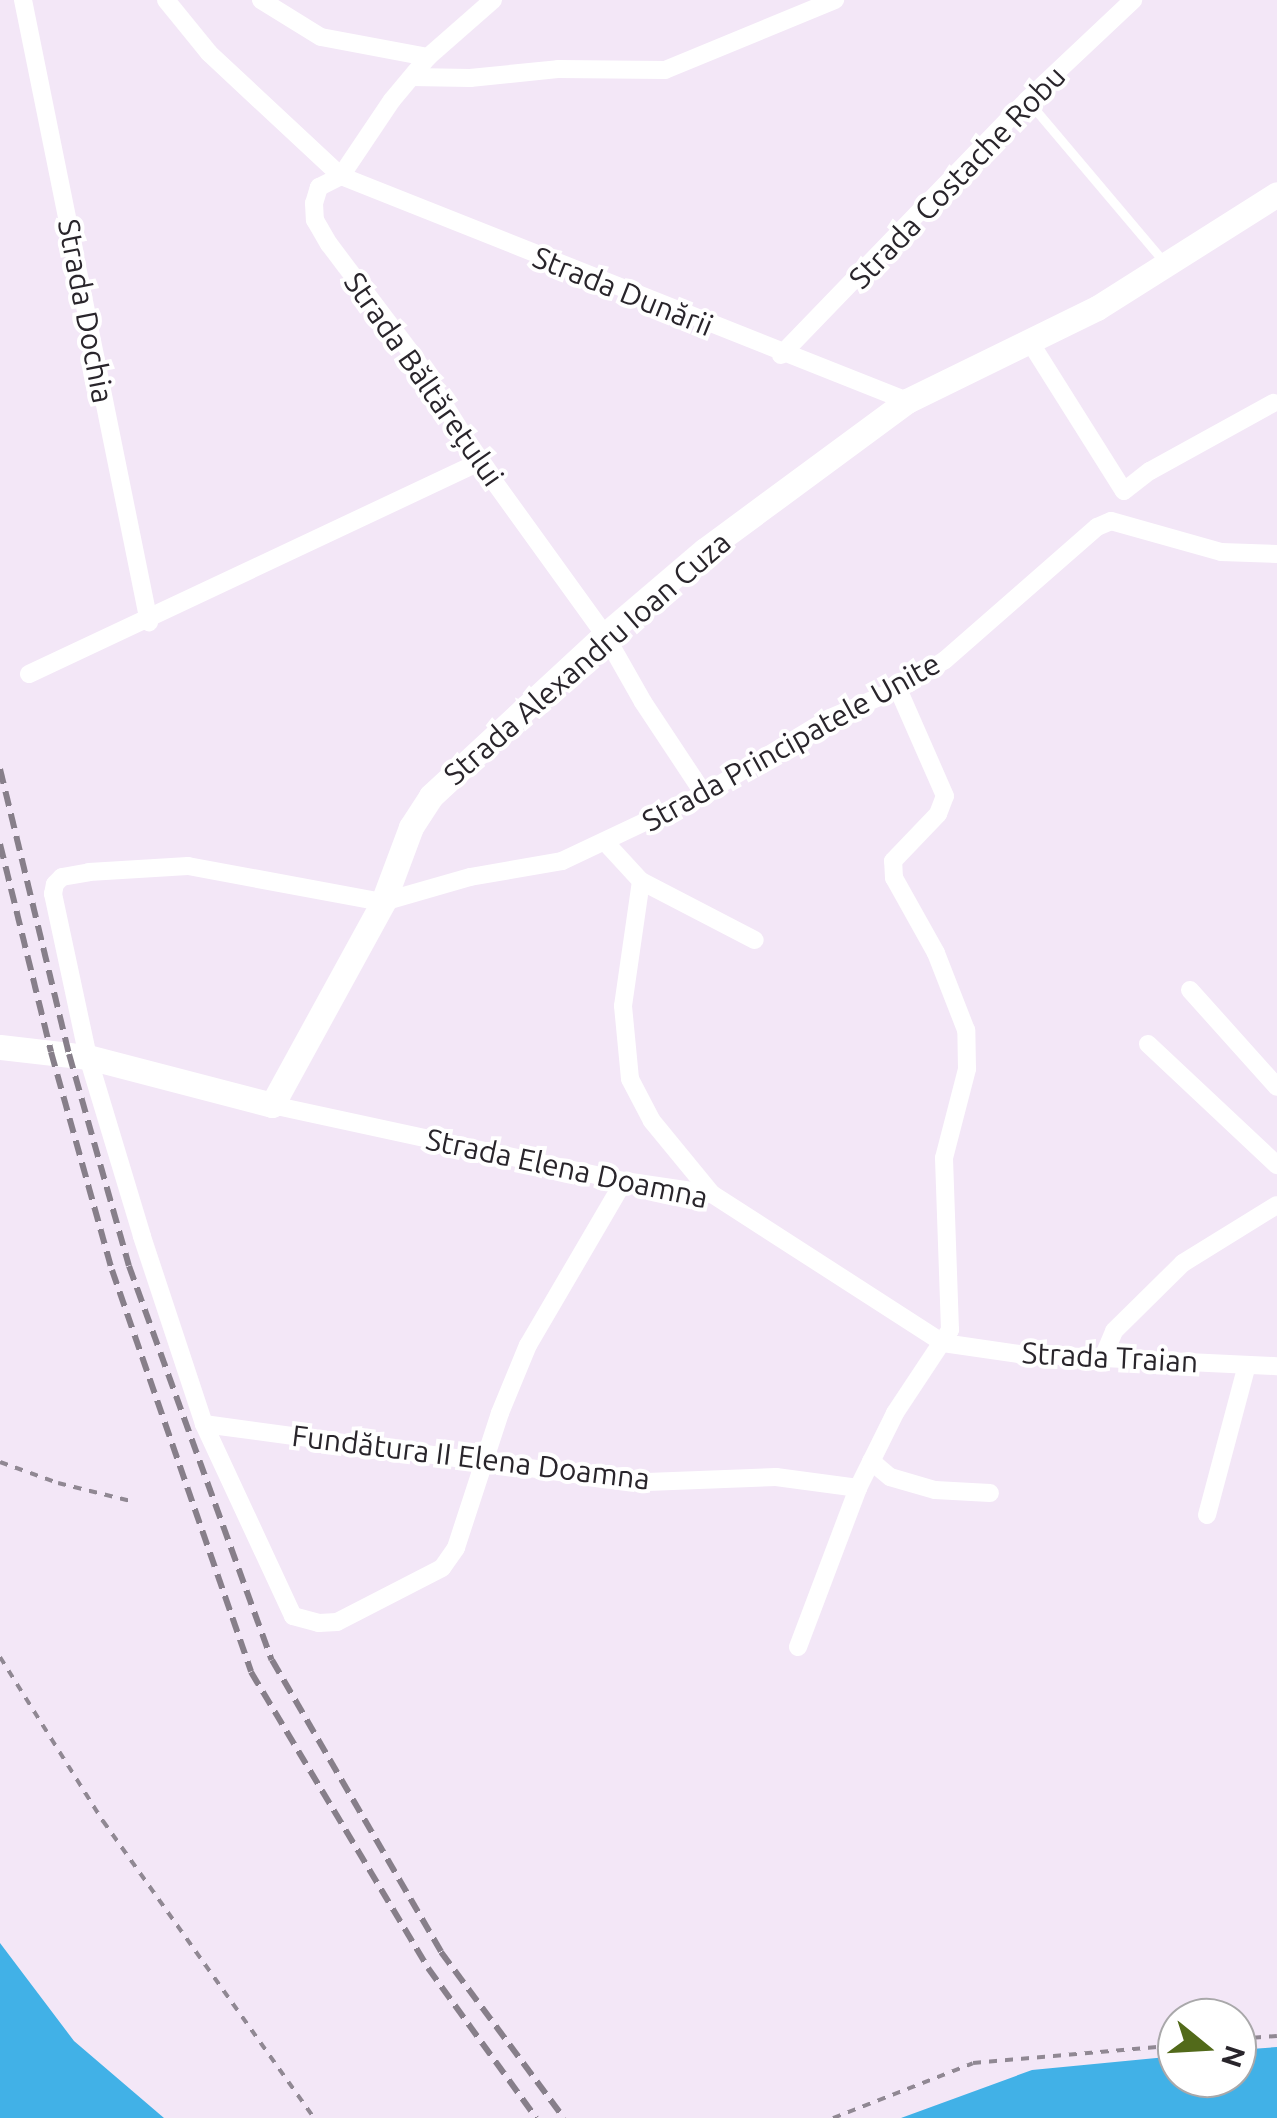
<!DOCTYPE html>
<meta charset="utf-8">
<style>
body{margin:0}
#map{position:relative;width:1277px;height:2118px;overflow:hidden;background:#f3e7f7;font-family:Ubuntu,sans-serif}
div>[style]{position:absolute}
.water>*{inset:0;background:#41b1e7}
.path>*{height:4px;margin-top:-2px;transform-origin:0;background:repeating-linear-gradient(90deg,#908893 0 8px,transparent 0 16px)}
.lane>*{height:9px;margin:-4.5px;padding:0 4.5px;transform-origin:4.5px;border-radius:4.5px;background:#fff}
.street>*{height:18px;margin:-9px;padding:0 9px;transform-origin:9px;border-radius:9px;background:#fff}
.secondary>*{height:25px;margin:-12.5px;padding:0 12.5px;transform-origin:12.5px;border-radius:12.5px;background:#fff}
.rail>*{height:6px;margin-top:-3px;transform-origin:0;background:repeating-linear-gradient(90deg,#877f8a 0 15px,transparent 0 23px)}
span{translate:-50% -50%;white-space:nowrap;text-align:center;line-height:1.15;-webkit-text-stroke:8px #fff;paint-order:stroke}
.street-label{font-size:30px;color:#29252b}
.north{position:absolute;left:1157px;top:1998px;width:100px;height:100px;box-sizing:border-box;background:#fff;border:2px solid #a9a8aa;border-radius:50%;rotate:108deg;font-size:28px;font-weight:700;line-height:40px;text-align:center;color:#29252b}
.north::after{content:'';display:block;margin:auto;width:35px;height:45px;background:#526a1a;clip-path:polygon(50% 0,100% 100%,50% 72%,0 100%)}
</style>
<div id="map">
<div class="water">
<i style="clip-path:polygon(0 1943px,74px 2041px,164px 2118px,0 2118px)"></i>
<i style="clip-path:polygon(1277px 2047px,1277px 2118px,901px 2118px,1032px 2070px,1177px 2056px,1177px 2078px,1237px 2078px,1237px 2050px)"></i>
</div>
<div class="path">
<i style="left:0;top:1462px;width:62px;rotate:19.9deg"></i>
<i style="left:58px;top:1483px;width:79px;rotate:13.9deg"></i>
<i style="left:0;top:1657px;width:194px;rotate:57.9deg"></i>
<i style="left:103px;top:1821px;width:364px;rotate:54.6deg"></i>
<i style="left:1237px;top:2039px;width:40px;rotate:-4.3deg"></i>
<i style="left:833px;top:2118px;width:150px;rotate:-21.4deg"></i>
<i style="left:973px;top:2063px;width:205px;rotate:-5deg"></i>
</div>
<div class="lane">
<i style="left:1028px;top:101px;width:209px;rotate:49.8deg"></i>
</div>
<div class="street">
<i style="left:23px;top:0;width:635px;rotate:78.55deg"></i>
<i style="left:166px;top:0;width:68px;rotate:50.9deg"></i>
<i style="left:209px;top:53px;width:180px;rotate:43deg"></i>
<i style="left:341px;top:176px;width:25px;rotate:153deg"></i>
<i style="left:319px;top:187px;width:17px;rotate:107deg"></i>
<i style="left:314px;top:203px;width:17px;rotate:87deg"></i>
<i style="left:315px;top:220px;width:28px;rotate:60deg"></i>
<i style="left:329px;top:244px;width:143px;rotate:53deg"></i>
<i style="left:415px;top:358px;width:123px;rotate:58deg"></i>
<i style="left:480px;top:462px;width:213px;rotate:54.2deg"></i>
<i style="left:605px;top:635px;width:77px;rotate:60.4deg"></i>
<i style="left:643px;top:702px;width:110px;rotate:56.5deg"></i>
<i style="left:261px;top:0;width:70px;rotate:31.7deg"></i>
<i style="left:321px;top:37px;width:109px;rotate:10.6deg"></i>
<i style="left:493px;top:0;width:86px;rotate:138.8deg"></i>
<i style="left:428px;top:57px;width:56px;rotate:129.9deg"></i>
<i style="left:392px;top:100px;width:92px;rotate:123.9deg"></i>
<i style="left:341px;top:176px;width:609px;rotate:21.68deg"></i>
<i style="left:412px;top:77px;width:58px;rotate:1deg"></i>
<i style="left:470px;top:78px;width:88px;rotate:-5.8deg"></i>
<i style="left:558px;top:69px;width:107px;rotate:0.5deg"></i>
<i style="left:665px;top:70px;width:184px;rotate:-22.4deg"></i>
<i style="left:1030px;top:342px;width:176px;rotate:57.8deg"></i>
<i style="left:1124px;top:491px;width:33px;rotate:-38deg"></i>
<i style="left:1150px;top:471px;width:141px;rotate:-28.9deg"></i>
<i style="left:781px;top:355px;width:354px;rotate:-46deg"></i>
<i style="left:1027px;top:100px;width:146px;rotate:-43.3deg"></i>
<i style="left:29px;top:674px;width:498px;rotate:-25.2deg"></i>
<i style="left:606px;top:843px;width:52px;rotate:47.4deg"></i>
<i style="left:641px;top:881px;width:128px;rotate:27.4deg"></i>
<i style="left:641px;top:881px;width:126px;rotate:98.2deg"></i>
<i style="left:623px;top:1006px;width:73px;rotate:84.5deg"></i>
<i style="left:630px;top:1079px;width:47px;rotate:62.4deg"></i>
<i style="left:652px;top:1121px;width:94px;rotate:50.6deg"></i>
<i style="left:1190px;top:990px;width:130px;rotate:48.1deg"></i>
<i style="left:1148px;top:1044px;width:177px;rotate:43.2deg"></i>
<i style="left:272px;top:1105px;width:360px;rotate:12.2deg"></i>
<i style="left:624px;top:1181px;width:89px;rotate:8.4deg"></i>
<i style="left:712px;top:1194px;width:275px;rotate:32.8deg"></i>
<i style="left:943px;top:1343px;width:77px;rotate:8.2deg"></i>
<i style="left:1019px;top:1354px;width:258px;rotate:2.7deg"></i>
<i style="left:624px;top:1181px;width:190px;rotate:120.3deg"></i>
<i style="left:528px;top:1345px;width:74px;rotate:112.4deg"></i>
<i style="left:500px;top:1413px;width:142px;rotate:108.1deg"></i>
<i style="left:456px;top:1548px;width:24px;rotate:125deg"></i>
<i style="left:442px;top:1568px;width:118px;rotate:152.8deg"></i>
<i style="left:337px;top:1622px;width:18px;rotate:177deg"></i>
<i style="left:319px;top:1623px;width:27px;rotate:-165deg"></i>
<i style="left:293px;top:1616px;width:212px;rotate:-114.9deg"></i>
<i style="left:204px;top:1424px;width:198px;rotate:-108.3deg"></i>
<i style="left:142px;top:1236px;width:187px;rotate:-106.8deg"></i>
<i style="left:88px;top:1057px;width:167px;rotate:-102.1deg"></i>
<i style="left:53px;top:894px;width:10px;rotate:-79deg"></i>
<i style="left:55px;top:884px;width:10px;rotate:-45deg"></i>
<i style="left:62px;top:877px;width:27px;rotate:-10deg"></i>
<i style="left:89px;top:872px;width:99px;rotate:-3.5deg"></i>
<i style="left:188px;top:866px;width:198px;rotate:10.5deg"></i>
<i style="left:383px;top:902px;width:91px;rotate:-16deg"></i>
<i style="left:470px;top:877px;width:93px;rotate:-9.9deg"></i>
<i style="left:562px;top:861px;width:157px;rotate:-25.3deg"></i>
<i style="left:704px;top:794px;width:147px;rotate:-31.1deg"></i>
<i style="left:830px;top:718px;width:74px;rotate:-23.1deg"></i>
<i style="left:898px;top:689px;width:55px;rotate:-31.7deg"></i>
<i style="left:945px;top:660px;width:202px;rotate:-41.2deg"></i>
<i style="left:1097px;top:527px;width:15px;rotate:-23deg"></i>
<i style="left:1111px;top:521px;width:114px;rotate:15.7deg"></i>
<i style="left:1221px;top:552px;width:56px;rotate:2deg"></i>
<i style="left:1104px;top:1355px;width:26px;rotate:-67deg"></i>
<i style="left:1114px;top:1331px;width:97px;rotate:-44.6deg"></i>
<i style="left:1183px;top:1263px;width:110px;rotate:-31.7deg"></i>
<i style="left:204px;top:1424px;width:412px;rotate:7.7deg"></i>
<i style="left:612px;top:1479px;width:35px;rotate:5deg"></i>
<i style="left:647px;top:1482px;width:129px;rotate:-2.2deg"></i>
<i style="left:776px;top:1477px;width:83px;rotate:7.6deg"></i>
<i style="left:871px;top:1461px;width:25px;rotate:40deg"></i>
<i style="left:890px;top:1477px;width:47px;rotate:16.1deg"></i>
<i style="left:935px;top:1490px;width:55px;rotate:3.1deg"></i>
<i style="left:1207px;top:1515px;width:155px;rotate:-75.1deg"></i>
<i style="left:798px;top:1647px;width:170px;rotate:-69.3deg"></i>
<i style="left:858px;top:1488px;width:84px;rotate:-63.7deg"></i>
<i style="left:895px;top:1413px;width:100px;rotate:-56.5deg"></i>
<i style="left:950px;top:1330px;width:172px;rotate:-92deg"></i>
<i style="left:944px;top:1158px;width:92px;rotate:-75.5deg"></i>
<i style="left:967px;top:1069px;width:39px;rotate:-91deg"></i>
<i style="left:966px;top:1030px;width:83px;rotate:-111.3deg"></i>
<i style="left:936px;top:953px;width:86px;rotate:-119.2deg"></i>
<i style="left:894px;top:878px;width:17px;rotate:-93deg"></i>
<i style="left:893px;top:861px;width:65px;rotate:-46.2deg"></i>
<i style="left:938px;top:814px;width:19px;rotate:-69deg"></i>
<i style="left:945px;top:796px;width:117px;rotate:-113.7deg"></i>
</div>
<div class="secondary">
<i style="left:0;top:1047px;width:89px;rotate:6.5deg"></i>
<i style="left:88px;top:1057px;width:190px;rotate:14.6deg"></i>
<i style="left:272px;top:1105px;width:231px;rotate:-61.3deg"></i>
<i style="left:383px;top:902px;width:80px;rotate:-69.5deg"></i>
<i style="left:411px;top:827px;width:37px;rotate:-57deg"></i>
<i style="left:431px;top:796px;width:237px;rotate:-42.8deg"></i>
<i style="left:605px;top:635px;width:131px;rotate:-40.4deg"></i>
<i style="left:705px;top:550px;width:251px;rotate:-36.4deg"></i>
<i style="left:907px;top:401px;width:212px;rotate:-26.1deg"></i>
<i style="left:1097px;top:308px;width:213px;rotate:-32.3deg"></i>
</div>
<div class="rail">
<i style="left:0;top:769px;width:293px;rotate:76.4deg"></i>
<i style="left:69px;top:1054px;width:220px;rotate:74.2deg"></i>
<i style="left:129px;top:1266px;width:419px;rotate:70.1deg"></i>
<i style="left:272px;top:1660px;width:337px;rotate:59.9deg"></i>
<i style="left:441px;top:1952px;width:207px;rotate:53.5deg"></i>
<i style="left:0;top:844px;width:214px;rotate:76.2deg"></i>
<i style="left:51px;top:1052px;width:226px;rotate:74.4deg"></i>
<i style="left:112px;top:1270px;width:425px;rotate:70.9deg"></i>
<i style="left:251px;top:1672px;width:345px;rotate:59.1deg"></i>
<i style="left:428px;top:1968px;width:185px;rotate:54.2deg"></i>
</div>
<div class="street-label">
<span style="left:957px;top:177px;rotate:-46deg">Strada Costache Robu</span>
<span style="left:623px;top:291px;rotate:22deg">Strada Dunării</span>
<span style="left:86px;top:311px;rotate:79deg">Strada Dochia</span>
<span style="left:424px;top:379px;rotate:55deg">Strada Băltărețului</span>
<span style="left:587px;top:658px;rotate:-41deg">Strada Alexandru Ioan Cuza</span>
<span style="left:791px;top:742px;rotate:-29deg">Strada Principatele Unite</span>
<span style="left:567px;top:1168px;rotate:12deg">Strada Elena Doamna</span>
<span style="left:1110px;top:1357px;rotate:3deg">Strada Traian</span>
<span style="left:471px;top:1457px;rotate:7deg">Fundătura II Elena Doamna</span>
</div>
<div class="north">N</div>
</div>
